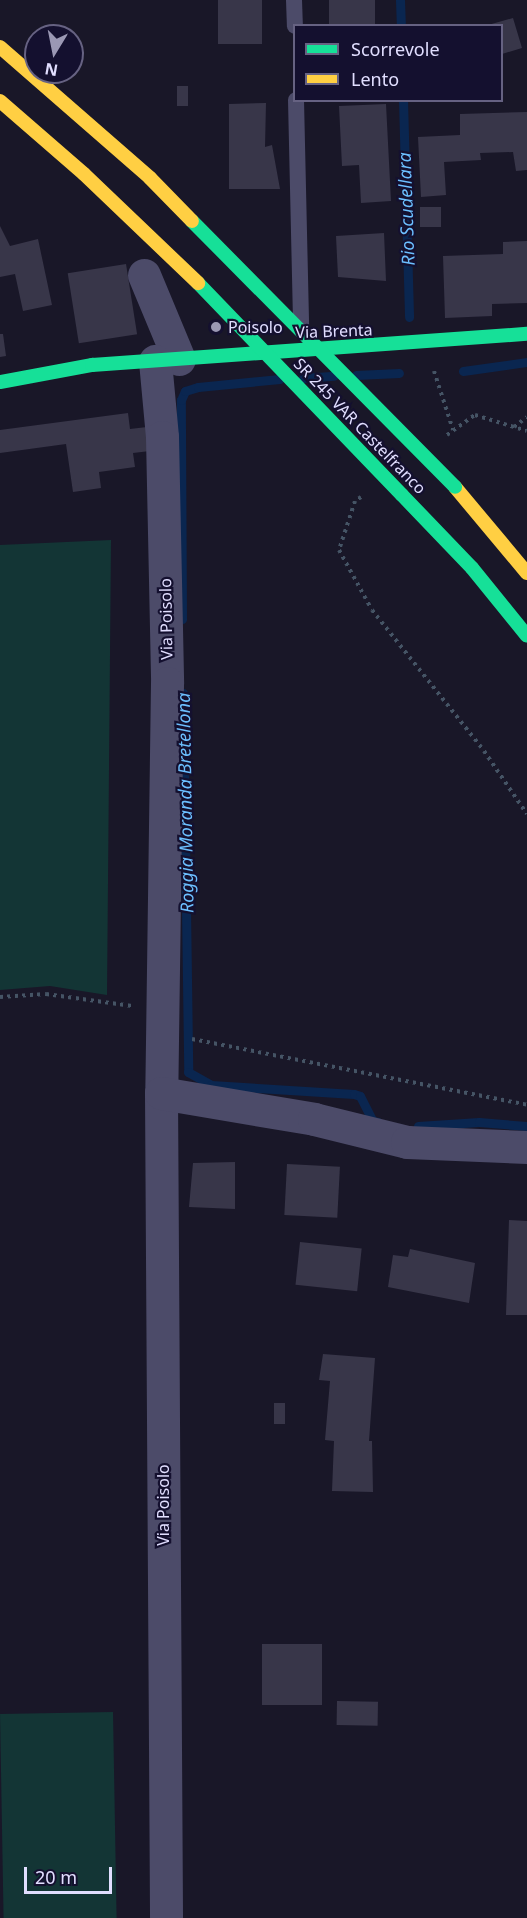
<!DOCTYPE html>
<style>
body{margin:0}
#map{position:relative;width:527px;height:1918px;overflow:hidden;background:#191728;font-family:"Noto Sans",sans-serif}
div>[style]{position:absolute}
.green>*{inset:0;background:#133535;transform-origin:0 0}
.stream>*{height:9px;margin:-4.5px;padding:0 4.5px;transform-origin:4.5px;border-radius:4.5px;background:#0a2650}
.building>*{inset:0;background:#383649;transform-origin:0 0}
.path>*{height:4px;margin-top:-2px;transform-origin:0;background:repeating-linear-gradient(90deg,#455465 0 3px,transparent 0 7.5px)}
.lane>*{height:16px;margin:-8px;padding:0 8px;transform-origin:8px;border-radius:8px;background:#4c4b69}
.street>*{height:33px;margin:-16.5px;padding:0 16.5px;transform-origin:16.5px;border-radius:16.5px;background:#4c4b69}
.fast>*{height:14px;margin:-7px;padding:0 7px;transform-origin:7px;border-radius:7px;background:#16e098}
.slow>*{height:14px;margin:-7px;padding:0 7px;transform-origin:7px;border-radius:7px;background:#ffcf43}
.fast-bridge>*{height:14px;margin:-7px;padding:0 7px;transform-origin:7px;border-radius:7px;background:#16e098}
.slow-bridge>*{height:14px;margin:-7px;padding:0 7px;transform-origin:7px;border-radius:7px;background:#ffcf43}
.dots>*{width:16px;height:16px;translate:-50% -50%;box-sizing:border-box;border:3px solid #14102f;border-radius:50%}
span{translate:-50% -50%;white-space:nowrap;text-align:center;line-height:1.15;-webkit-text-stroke:4.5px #14102f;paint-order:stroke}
.poi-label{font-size:16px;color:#e1deff}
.left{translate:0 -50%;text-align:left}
.street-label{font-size:16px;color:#e1deff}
.water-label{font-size:18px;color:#6cbfff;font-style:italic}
.legend{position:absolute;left:293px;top:24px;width:210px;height:78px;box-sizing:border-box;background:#14102f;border:2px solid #666282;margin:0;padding:8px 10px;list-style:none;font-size:18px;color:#e1deff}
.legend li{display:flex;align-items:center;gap:12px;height:30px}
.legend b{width:30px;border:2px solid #666282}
.north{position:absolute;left:24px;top:24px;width:60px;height:60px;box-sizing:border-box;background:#14102f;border:2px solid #666282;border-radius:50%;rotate:190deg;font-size:16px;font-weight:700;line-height:24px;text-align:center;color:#e1deff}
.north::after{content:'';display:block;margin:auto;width:21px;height:27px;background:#9b98b4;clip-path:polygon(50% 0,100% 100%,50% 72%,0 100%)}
.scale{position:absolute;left:24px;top:1867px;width:88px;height:27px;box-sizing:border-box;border:3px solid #e1deff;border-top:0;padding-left:8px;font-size:18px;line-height:21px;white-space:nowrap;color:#e1deff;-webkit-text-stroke:4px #14102f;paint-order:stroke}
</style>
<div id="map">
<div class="green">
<i style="clip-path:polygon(111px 540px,107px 995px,50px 986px,0 990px,0 545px)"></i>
<i style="left:113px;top:1712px;width:206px;height:113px;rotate:89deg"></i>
</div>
<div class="stream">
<i style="left:400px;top:0;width:26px;rotate:88deg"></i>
<i style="left:403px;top:100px;width:217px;rotate:88.4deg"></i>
<i style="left:463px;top:371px;width:65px;rotate:-8deg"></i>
<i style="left:356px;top:375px;width:43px;rotate:-2.7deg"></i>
<i style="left:303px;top:378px;width:31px;rotate:-4deg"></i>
<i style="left:182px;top:619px;width:219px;rotate:-90.3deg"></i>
<i style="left:181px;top:400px;width:10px;rotate:-66deg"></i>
<i style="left:185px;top:391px;width:14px;rotate:-17deg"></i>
<i style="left:198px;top:387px;width:82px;rotate:-5.6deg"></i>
<i style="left:183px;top:693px;width:379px;rotate:89.2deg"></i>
<i style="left:188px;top:1072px;width:26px;rotate:29deg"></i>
<i style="left:211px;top:1085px;width:143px;rotate:3.6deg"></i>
<i style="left:354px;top:1094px;width:6px;rotate:18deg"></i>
<i style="left:360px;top:1096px;width:28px;rotate:63deg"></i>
<i style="left:373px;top:1121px;width:5px;rotate:11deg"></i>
<i style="left:418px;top:1126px;width:61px;rotate:-3.8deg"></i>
<i style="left:479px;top:1122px;width:48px;rotate:4.8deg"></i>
</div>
<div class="building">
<i style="left:218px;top:0;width:44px;height:44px"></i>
<i style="left:329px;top:0;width:46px;height:26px"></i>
<i style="clip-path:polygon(513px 18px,522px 48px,502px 54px,502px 26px,488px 25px)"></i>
<i style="left:177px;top:86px;width:11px;height:20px"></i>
<i style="clip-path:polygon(266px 103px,265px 147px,272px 145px,280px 189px,229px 189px,229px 104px)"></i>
<i style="clip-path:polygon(386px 104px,391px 201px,361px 203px,359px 165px,342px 166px,339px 106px)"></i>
<i style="clip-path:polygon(527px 112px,527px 170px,516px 171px,513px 152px,480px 153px,481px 160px,444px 162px,446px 195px,421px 197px,418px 137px,460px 135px,460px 114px)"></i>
<i style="left:420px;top:207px;width:21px;height:20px"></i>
<i style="clip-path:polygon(0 226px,10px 246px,38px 239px,52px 305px,23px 311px,15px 274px,0 277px)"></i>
<i style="clip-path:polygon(384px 233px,386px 281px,338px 277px,336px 236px)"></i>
<i style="clip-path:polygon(527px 241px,527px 303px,492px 304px,492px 316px,445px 318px,443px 256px,503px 254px,503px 242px)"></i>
<i style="left:126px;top:264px;width:71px;height:59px;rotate:81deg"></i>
<i style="clip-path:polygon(0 334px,3px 334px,6px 356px,0 357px)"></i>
<i style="clip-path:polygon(128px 413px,130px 429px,147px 427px,150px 451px,133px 453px,135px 467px,99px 472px,101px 488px,73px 492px,66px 444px,0 453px,0 430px)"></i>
<i style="clip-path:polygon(235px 1162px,235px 1209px,189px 1207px,193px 1163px)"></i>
<i style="left:287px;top:1164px;width:53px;height:51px;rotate:3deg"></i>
<i style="clip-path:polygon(509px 1220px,527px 1221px,527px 1315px,506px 1315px)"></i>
<i style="left:300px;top:1242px;width:62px;height:43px;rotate:6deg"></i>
<i style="clip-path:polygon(410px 1249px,475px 1263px,469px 1303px,388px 1287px,393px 1255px,408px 1257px)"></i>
<i style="clip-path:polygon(323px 1354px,375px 1358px,369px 1441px,372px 1441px,373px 1492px,332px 1491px,334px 1441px,325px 1440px,330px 1381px,319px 1380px)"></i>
<i style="left:285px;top:1403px;width:21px;height:11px;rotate:90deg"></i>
<i style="left:262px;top:1644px;width:60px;height:61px"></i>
<i style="left:337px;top:1701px;width:41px;height:24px;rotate:1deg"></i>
</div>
<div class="path">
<i style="left:434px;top:371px;width:62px;rotate:72.1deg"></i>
<i style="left:514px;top:427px;width:16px;rotate:-38deg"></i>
<i style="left:447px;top:435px;width:34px;rotate:-36deg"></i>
<i style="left:475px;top:415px;width:54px;rotate:17.1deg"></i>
<i style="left:361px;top:497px;width:7px;rotate:146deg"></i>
<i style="left:355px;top:501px;width:52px;rotate:108.1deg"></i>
<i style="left:339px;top:550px;width:68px;rotate:61.2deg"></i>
<i style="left:372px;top:610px;width:180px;rotate:51.5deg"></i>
<i style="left:484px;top:751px;width:76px;rotate:55.7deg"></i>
<i style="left:0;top:997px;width:46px;rotate:-3.7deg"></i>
<i style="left:46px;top:994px;width:87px;rotate:7.9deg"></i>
<i style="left:192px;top:1039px;width:341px;rotate:11.1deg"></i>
</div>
<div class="lane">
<i style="left:294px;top:0;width:26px;rotate:88deg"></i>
<i style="left:296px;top:100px;width:228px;rotate:88.7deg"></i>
</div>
<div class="street">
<i style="left:144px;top:275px;width:91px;rotate:67.4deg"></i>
<i style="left:155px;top:361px;width:76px;rotate:84.7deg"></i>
<i style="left:162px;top:437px;width:246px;rotate:88.8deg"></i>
<i style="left:167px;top:683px;width:410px;rotate:90.8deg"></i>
<i style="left:161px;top:1093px;width:825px;rotate:89.65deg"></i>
<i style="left:161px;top:1093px;width:155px;rotate:9.6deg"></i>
<i style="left:314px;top:1119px;width:96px;rotate:13.9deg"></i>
<i style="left:407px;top:1142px;width:120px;rotate:2.4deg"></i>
</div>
<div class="fast">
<i style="left:0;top:382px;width:94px;rotate:-10.5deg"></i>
<i style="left:92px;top:365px;width:436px;rotate:-4.1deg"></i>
<i style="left:402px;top:495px;width:101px;rotate:46.2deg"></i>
<i style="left:472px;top:568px;width:87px;rotate:51deg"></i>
</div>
<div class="slow">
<i style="left:455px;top:487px;width:112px;rotate:50.1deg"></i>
</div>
<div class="fast-bridge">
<i style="left:192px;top:221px;width:374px;rotate:45.3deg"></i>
<i style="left:198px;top:283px;width:294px;rotate:46.1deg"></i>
</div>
<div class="slow-bridge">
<i style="left:0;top:47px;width:199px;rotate:41.1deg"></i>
<i style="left:150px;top:178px;width:60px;rotate:45.7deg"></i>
<i style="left:0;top:101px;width:111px;rotate:41deg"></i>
<i style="left:84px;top:174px;width:158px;rotate:43.7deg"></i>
</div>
<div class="dots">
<i style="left:216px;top:327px;background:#9b98b4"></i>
</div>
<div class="poi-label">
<span class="left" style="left:228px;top:327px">Poisolo</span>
</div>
<div class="street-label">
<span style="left:334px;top:331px;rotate:-2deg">Via Brenta</span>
<span style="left:360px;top:426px;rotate:46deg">SR 245 VAR Castelfranco</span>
<span style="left:166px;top:619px;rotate:-91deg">Via Poisolo</span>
<span style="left:163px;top:1505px;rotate:-90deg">Via Poisolo</span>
</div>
<div class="water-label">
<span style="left:406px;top:209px;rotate:-92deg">Rio Scudellara</span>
<span style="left:185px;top:803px;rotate:-91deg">Roggia Moranda Bretellona</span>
</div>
<ul class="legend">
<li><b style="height:8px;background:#16e098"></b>Scorrevole</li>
<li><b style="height:8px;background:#ffcf43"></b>Lento</li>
</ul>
<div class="north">N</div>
<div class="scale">20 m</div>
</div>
